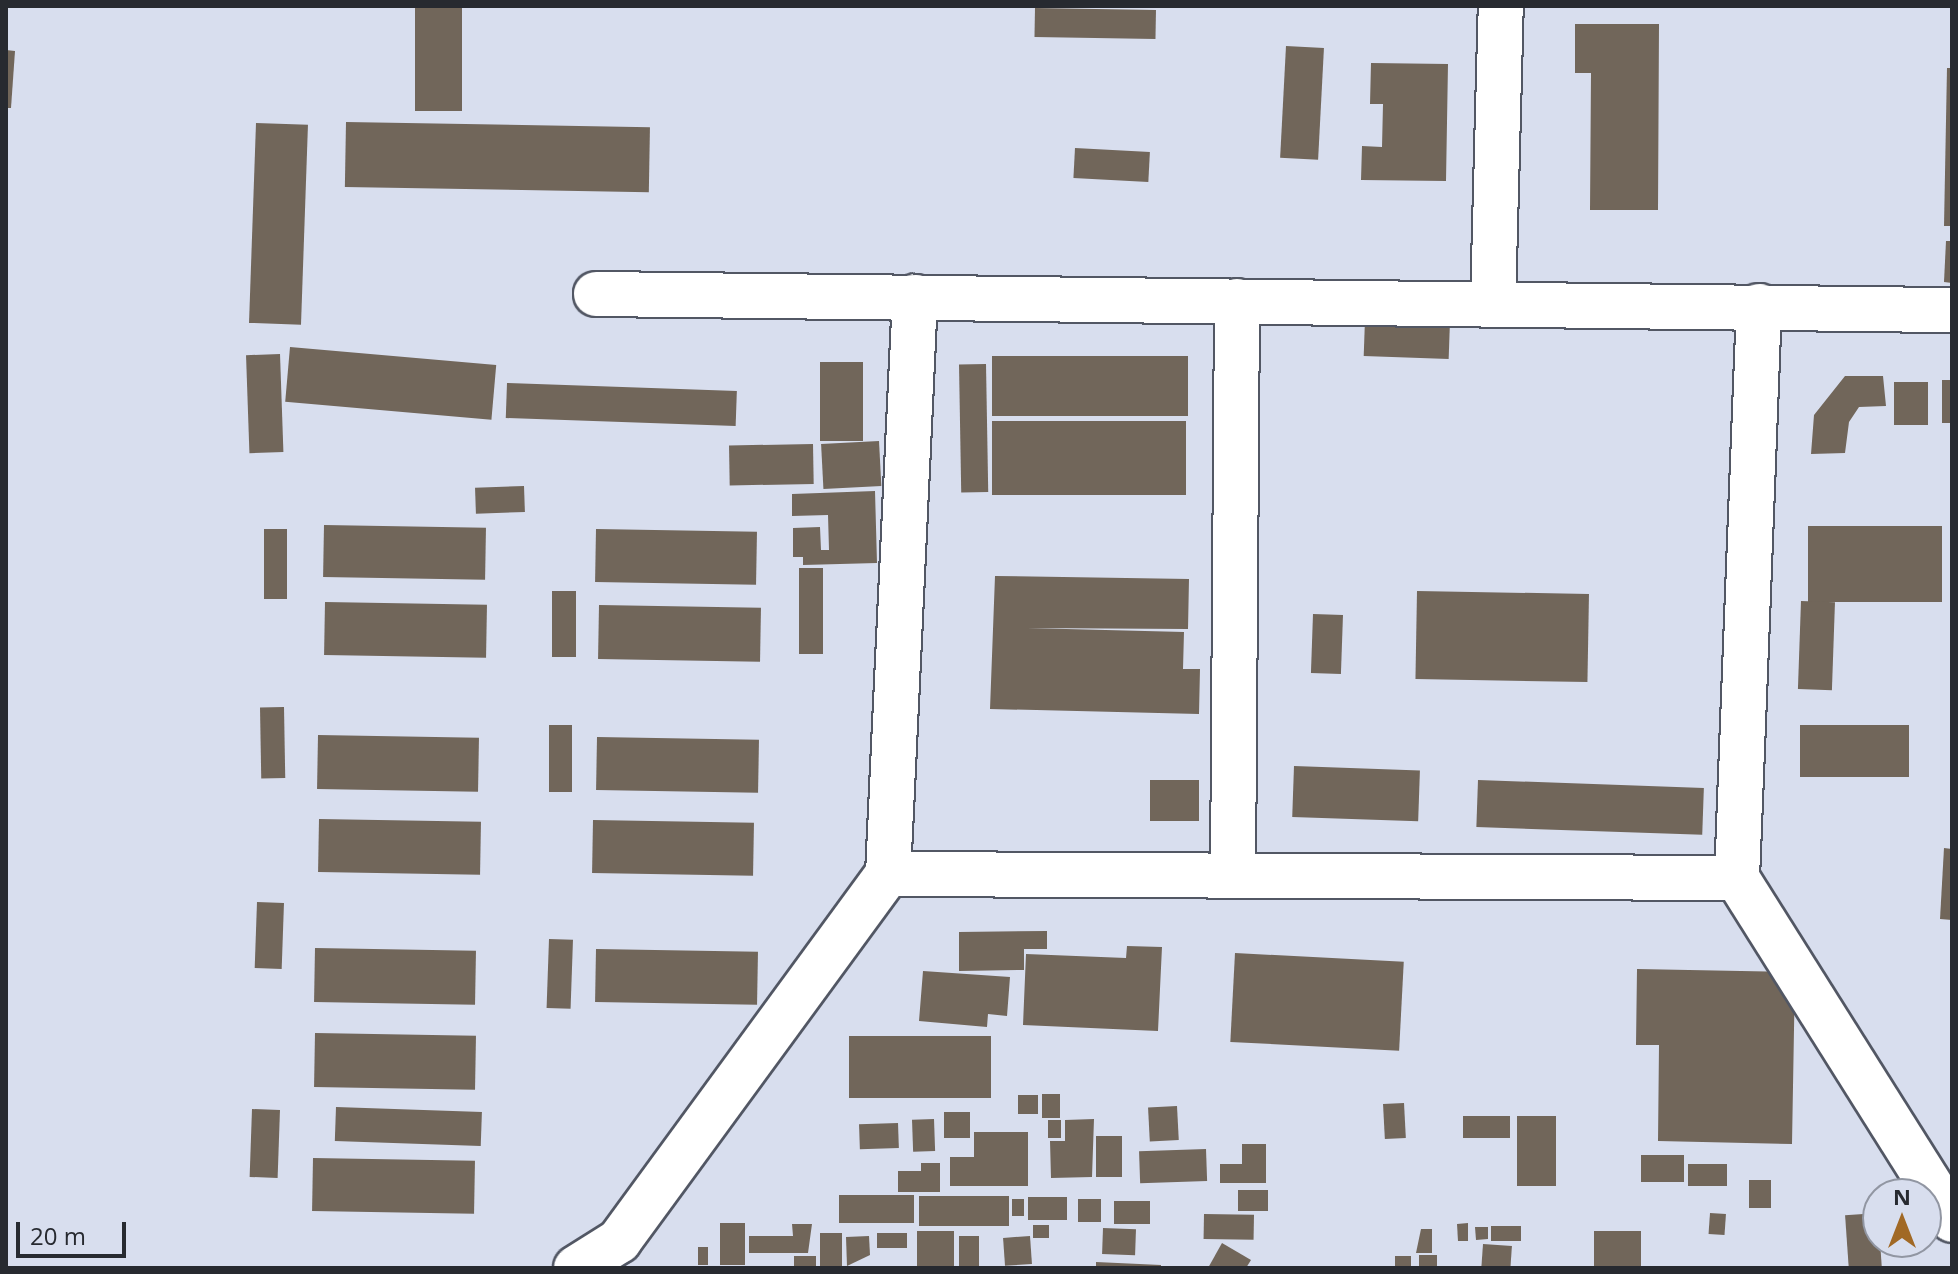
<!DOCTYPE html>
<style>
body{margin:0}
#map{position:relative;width:1958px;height:1274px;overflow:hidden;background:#d8deee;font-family:"Open Sans",sans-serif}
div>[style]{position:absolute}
.building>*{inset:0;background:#71665a;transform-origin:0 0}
.roads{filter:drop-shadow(2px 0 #525764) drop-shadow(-2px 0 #525764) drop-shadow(0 2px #525764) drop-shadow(0 -2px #525764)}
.minor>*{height:44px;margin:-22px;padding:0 22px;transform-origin:22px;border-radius:22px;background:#fff}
span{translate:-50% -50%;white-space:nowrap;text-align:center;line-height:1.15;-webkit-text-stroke:8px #d8deee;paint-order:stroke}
.frame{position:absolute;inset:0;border:8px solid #272a30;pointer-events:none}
.north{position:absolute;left:1862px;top:1178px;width:80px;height:80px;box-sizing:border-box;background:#d8deee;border:2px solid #9196a2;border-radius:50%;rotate:0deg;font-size:22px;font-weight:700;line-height:32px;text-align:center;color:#272a30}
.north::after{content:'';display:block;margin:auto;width:28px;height:36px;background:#a16925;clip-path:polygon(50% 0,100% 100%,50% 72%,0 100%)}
.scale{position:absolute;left:16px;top:1222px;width:110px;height:36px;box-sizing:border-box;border:4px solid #272a30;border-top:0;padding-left:10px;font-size:24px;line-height:28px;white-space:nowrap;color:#272a30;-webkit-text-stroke:6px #d8deee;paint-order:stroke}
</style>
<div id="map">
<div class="building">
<i style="left:415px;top:6px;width:47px;height:105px"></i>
<i style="left:1035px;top:8px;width:121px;height:29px;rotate:1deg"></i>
<i style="clip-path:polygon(1575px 24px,1659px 24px,1658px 210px,1590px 210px,1591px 73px,1575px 73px)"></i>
<i style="left:1286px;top:46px;width:38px;height:112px;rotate:3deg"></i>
<i style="clip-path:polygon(6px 50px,15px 51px,11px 108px,6px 108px)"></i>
<i style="clip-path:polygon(1371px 63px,1448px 64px,1446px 181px,1361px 180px,1362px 146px,1382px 147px,1383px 104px,1370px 104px)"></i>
<i style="clip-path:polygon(1947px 68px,1952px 68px,1952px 226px,1944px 226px)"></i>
<i style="left:346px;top:122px;width:304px;height:65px;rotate:1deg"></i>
<i style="left:256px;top:123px;width:52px;height:200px;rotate:2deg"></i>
<i style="left:1075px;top:148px;width:75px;height:30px;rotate:3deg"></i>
<i style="clip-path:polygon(1946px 241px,1952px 241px,1952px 283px,1944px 282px)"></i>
<i style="left:1365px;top:319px;width:85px;height:37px;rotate:2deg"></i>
<i style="left:290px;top:347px;width:207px;height:55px;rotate:5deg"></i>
<i style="left:280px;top:354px;width:98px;height:34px;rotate:88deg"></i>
<i style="left:992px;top:356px;width:196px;height:60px"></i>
<i style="left:820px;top:362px;width:43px;height:79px"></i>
<i style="left:986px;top:364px;width:128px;height:27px;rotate:89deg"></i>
<i style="clip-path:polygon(1845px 376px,1883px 376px,1886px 406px,1859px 407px,1849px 422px,1845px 453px,1811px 454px,1814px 415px)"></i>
<i style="left:1942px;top:380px;width:10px;height:43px"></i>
<i style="left:1894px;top:382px;width:34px;height:43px"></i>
<i style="left:507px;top:383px;width:230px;height:35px;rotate:2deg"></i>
<i style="left:992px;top:421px;width:194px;height:74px"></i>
<i style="left:879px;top:441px;width:45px;height:58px;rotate:87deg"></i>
<i style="left:813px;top:444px;width:40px;height:84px;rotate:89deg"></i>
<i style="left:524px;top:486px;width:26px;height:49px;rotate:88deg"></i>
<i style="clip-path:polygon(875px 491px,877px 563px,803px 565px,803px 557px,793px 557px,793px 528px,820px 527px,821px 550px,829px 550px,828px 515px,792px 516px,792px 494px)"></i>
<i style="left:324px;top:525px;width:162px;height:52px;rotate:1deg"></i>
<i style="left:1942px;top:526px;width:76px;height:134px;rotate:90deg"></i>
<i style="left:264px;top:529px;width:23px;height:70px"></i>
<i style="left:596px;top:529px;width:161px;height:53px;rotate:1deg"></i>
<i style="left:799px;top:568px;width:24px;height:86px"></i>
<i style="clip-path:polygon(995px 576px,1189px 579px,1188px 629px,1027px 628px,1184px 632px,1183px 669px,1200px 669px,1199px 714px,990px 709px)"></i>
<i style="left:552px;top:591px;width:24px;height:66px"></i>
<i style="left:1417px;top:591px;width:172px;height:88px;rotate:1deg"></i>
<i style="left:1801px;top:601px;width:34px;height:88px;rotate:2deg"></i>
<i style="left:325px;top:602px;width:162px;height:53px;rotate:1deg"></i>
<i style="left:599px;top:605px;width:162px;height:54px;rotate:1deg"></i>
<i style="left:1313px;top:614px;width:30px;height:59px;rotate:2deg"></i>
<i style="left:284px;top:707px;width:71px;height:24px;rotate:89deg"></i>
<i style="left:549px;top:725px;width:23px;height:67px"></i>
<i style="left:1800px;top:725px;width:109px;height:52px"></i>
<i style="left:318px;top:735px;width:161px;height:54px;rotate:1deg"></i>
<i style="left:597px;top:737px;width:162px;height:53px;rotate:1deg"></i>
<i style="left:1294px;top:766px;width:126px;height:51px;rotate:2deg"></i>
<i style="left:1150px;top:780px;width:49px;height:41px"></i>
<i style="left:1478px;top:780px;width:226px;height:47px;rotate:2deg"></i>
<i style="left:319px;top:819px;width:162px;height:53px;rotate:1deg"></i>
<i style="left:593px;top:820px;width:161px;height:53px;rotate:1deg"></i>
<i style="clip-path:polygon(1944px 848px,1952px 849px,1952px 920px,1940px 919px)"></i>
<i style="left:257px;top:902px;width:27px;height:66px;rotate:2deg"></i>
<i style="clip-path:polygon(1047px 931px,1047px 949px,1024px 949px,1024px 970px,959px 971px,959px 932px)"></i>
<i style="left:549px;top:939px;width:24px;height:69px;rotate:2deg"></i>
<i style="clip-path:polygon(1127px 946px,1162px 947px,1158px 1031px,1023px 1025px,1026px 954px,1126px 958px)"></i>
<i style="left:315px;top:948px;width:161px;height:54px;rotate:1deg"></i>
<i style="left:596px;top:949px;width:162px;height:53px;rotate:1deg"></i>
<i style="left:1235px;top:953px;width:169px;height:89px;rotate:3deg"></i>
<i style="clip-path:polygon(1637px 969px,1795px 972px,1792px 1144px,1658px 1141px,1659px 1045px,1636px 1045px)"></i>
<i style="clip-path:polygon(923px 971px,1010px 977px,1007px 1016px,988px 1014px,987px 1027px,919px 1021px)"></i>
<i style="left:315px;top:1033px;width:161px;height:54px;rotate:1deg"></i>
<i style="left:849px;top:1036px;width:142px;height:62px"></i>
<i style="left:1042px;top:1094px;width:18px;height:24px"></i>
<i style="left:1018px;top:1095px;width:20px;height:19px"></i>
<i style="left:1404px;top:1103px;width:35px;height:21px;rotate:87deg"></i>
<i style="left:1177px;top:1106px;width:34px;height:29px;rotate:87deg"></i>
<i style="left:336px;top:1107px;width:146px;height:34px;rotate:2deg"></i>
<i style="left:252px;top:1109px;width:28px;height:68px;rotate:2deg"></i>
<i style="left:944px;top:1112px;width:26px;height:26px"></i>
<i style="left:1510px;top:1116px;width:22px;height:47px;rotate:90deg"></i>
<i style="left:1517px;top:1116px;width:39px;height:70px"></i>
<i style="left:934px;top:1119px;width:32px;height:22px;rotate:88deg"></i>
<i style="clip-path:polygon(1094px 1119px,1092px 1177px,1051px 1178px,1050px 1141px,1065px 1141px,1065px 1120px)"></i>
<i style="left:1048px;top:1120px;width:13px;height:18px"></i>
<i style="left:898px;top:1123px;width:25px;height:39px;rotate:88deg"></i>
<i style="clip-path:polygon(974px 1132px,1028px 1132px,1028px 1186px,950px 1186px,950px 1157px,974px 1157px)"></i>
<i style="left:1096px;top:1136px;width:26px;height:41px"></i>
<i style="clip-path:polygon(1242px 1144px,1266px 1144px,1266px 1183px,1220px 1183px,1220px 1164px,1242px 1164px)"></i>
<i style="left:1206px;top:1149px;width:32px;height:67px;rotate:88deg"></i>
<i style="left:1641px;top:1155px;width:43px;height:27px"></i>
<i style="left:313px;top:1158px;width:162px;height:53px;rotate:1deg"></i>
<i style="clip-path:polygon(921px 1163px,940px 1163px,940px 1192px,898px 1192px,898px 1171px,921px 1171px)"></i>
<i style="left:1688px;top:1164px;width:39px;height:22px"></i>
<i style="left:1749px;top:1180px;width:22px;height:28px"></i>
<i style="left:1268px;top:1190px;width:21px;height:30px;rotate:90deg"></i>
<i style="left:839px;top:1195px;width:75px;height:28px"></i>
<i style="left:1009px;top:1196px;width:30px;height:90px;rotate:90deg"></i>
<i style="left:1028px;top:1197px;width:39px;height:23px"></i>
<i style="left:1012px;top:1199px;width:12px;height:17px"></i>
<i style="left:1078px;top:1199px;width:23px;height:23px"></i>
<i style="left:1114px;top:1201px;width:36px;height:23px"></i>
<i style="left:1710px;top:1213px;width:16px;height:21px;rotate:4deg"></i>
<i style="left:1878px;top:1213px;width:55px;height:33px;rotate:86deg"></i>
<i style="left:1204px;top:1214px;width:50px;height:25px;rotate:1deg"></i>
<i style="left:745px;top:1223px;width:42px;height:25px;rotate:90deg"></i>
<i style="clip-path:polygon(1468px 1223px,1468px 1241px,1458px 1241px,1457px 1224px)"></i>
<i style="clip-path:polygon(792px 1224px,812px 1224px,808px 1253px,749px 1253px,749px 1236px,793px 1236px)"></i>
<i style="left:1033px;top:1225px;width:16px;height:13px"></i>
<i style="left:1491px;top:1226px;width:30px;height:15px"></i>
<i style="clip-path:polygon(1475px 1227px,1488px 1227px,1488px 1239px,1476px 1240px)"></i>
<i style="left:1103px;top:1228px;width:33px;height:26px;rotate:2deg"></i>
<i style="clip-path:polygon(1421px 1229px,1432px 1229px,1432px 1253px,1416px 1253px)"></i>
<i style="left:917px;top:1231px;width:37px;height:37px"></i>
<i style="left:1594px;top:1231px;width:47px;height:37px"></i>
<i style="left:820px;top:1233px;width:22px;height:35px"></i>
<i style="left:877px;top:1233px;width:30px;height:15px"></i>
<i style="clip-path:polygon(869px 1236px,870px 1255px,847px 1266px,846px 1237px)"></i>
<i style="left:959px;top:1236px;width:20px;height:32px"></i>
<i style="left:1030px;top:1236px;width:28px;height:27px;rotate:86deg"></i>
<i style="clip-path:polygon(1222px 1243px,1251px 1260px,1246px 1268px,1208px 1268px)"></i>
<i style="left:1483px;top:1244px;width:29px;height:24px;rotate:4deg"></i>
<i style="left:698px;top:1247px;width:10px;height:18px"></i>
<i style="left:1437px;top:1255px;width:13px;height:18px;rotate:90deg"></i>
<i style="left:816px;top:1256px;width:12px;height:22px;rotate:90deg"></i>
<i style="left:1395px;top:1256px;width:16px;height:12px"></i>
<i style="clip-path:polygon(1096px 1262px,1161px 1265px,1161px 1268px,1096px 1268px)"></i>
</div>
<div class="roads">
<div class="minor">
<i style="left:596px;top:294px;width:1356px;rotate:0.68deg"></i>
<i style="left:1493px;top:303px;width:297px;rotate:-88.5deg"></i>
<i style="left:1759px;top:306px;width:572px;rotate:92.2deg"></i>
<i style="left:1737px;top:878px;width:404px;rotate:57.8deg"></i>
<i style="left:888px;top:874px;width:849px;rotate:0.27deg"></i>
<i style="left:1233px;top:875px;width:574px;rotate:-89.6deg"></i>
<i style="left:576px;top:1268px;width:51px;rotate:-32.1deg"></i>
<i style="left:619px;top:1241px;width:455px;rotate:-53.8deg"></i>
<i style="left:888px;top:874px;width:578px;rotate:-87.32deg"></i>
</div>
</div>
<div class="frame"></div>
<div class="north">N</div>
<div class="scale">20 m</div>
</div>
